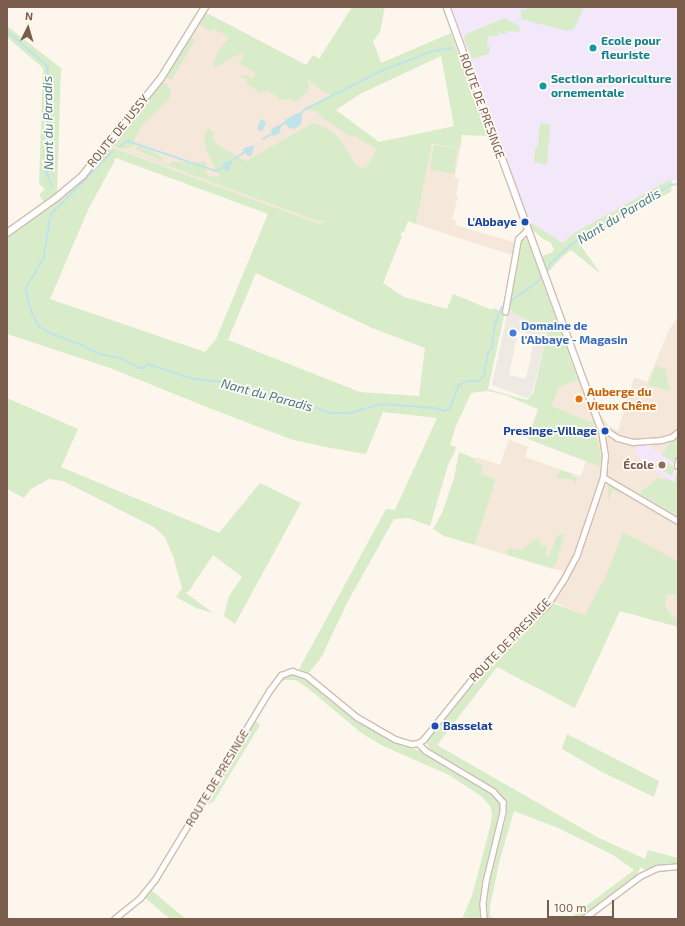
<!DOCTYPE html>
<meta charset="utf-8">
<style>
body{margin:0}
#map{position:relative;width:685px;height:926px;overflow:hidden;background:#fdf6ec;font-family:"Exo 2",sans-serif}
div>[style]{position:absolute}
.residential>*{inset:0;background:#f5e8da}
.industrial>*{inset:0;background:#efe9e4}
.education>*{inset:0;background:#f3e8fa}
.green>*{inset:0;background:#d8ecc9;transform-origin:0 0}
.water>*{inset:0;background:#bfe3e8}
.stream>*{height:1.5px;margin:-0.75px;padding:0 0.75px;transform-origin:0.75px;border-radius:0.75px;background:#bfe3e8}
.roads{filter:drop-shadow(1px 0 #d1beb0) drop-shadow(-1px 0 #d1beb0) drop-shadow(0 1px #d1beb0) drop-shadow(0 -1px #d1beb0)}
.minor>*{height:4.5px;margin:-2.25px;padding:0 2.25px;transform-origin:2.25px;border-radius:2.25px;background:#fff}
.tertiary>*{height:5.5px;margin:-2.75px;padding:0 2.75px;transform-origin:2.75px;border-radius:2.75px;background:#fff}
.secondary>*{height:6px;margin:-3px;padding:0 3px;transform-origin:3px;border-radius:3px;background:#fff}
.dots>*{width:11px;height:11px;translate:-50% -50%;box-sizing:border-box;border:2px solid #fffaf3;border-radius:50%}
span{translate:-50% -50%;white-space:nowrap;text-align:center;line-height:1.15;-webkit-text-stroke:3.5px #fffaf3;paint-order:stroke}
.culture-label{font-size:12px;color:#0d838f;font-weight:700}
.left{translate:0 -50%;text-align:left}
.street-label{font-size:12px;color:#7a5c4d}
.transit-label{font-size:12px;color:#164399;font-weight:700}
.right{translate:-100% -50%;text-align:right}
.shop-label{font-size:12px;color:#366cbe;font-weight:700}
.food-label{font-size:12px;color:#c56008;font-weight:700}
.education-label{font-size:12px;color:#785e54;font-weight:700}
.water-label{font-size:13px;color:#437c86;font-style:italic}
.frame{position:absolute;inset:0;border:8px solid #7a5c4d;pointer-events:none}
.north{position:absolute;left:8px;top:8px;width:40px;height:40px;-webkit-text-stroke:3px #fffaf3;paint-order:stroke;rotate:5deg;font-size:11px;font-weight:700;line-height:16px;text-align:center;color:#7a5c4d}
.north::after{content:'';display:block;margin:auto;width:14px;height:18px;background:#7a5c4d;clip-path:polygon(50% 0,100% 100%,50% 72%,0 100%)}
.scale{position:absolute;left:547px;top:900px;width:67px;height:18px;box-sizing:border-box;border:2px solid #7a5c4d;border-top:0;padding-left:5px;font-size:12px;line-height:14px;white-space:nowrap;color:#7a5c4d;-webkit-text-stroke:3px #fffaf3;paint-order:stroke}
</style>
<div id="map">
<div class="residential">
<i style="clip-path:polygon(200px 21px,338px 92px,314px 104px,379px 149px,367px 169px,326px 220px,320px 224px,111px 147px,162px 82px)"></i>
<i style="clip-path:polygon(432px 143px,460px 149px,455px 177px,459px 179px,456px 195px,458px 196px,452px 220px,456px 221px,455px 225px,520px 244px,518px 257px,416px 224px)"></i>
<i style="clip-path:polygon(678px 316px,678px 565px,623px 532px,616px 552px,678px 583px,678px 627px,620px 596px,591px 618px,547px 599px,564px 571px,549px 568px,475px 545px,496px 479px,481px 474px,475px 462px,477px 457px,500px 465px,509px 439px,528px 447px,525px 457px,573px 474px,581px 476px,586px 461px,601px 467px,593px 423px,552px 406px,559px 387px,587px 377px,601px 416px,609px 426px,618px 431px,634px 377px,647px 382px,669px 330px)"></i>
</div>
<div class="industrial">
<i style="clip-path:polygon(evenodd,508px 310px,548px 330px,531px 397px,527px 398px,492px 385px,508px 310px,518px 331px,535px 335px,526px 379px,509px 375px,518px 331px)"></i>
</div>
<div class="education">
<i style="clip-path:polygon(452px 7px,678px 7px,678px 179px,672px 181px,669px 180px,574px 233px,563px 243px,528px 221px)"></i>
<i style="clip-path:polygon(639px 445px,647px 445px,676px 464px,675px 467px,678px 470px,675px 478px,676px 484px,663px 477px,634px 453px)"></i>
</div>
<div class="green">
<i style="clip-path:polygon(evenodd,352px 7px,385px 7px,380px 32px,373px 41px,381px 63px,451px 33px,488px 136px,462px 135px,460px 149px,432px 143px,416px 224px,408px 221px,404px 232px,402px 232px,400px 236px,402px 236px,383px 283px,404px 297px,447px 309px,453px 294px,492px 310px,493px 308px,505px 312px,488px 389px,527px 400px,533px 394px,548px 330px,515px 314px,507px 307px,521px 240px,527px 239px,578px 380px,559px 387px,552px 406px,593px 423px,600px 453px,601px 467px,528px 439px,538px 409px,505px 395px,488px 391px,471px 393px,456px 426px,450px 445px,456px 447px,455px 451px,448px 465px,430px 526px,408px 518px,394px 519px,347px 603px,322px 656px,310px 672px,306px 672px,299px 669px,386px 509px,395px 510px,437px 418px,383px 412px,366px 454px,331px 448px,293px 440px,209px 408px,110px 368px,7px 334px,7px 237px,69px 191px,111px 147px,320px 224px,325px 221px,318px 221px,112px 145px,162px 82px,166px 84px,171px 90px,169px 99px,143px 124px,135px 138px,134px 146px,124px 149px,169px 165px,171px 162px,206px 162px,207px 176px,220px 177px,206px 150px,204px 136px,207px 128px,215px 133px,212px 136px,217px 145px,246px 161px,313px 123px,325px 127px,336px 135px,342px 142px,357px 167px,366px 168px,377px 149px,353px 135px,351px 137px,324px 119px,317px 112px,303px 109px,331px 95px,321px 90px,308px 80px,309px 88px,307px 92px,295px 102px,288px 98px,287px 100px,280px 99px,267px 90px,267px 92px,264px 90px,262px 94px,246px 83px,247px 80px,240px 76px,241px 75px,246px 75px,252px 79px,254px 75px,256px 76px,254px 72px,240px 64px,245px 52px,226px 60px,221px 65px,215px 67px,213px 64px,217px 53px,229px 37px,214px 29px,211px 31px,200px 25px,201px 22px,192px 37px,195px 40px,177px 71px,171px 80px,166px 77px,205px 12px,306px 65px,313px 55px,319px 59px,352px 7px,441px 56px,454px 126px,379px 142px,336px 110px,360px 94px,441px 56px,352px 7px,116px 158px,268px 214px,216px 339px,205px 352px,50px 299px,88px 210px,116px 158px,352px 7px,256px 273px,372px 328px,425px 348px,419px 396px,360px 392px,228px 340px,256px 273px)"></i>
<i style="clip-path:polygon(532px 7px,584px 7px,574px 29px,567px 31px,521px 19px,521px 11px)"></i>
<i style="clip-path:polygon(505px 18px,519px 26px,520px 32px,507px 31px,506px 34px,498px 33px,498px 36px,488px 36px,487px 46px,490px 47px,489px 54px,472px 59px,464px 38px,466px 34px)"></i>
<i style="clip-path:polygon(7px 26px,61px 68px,57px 192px,44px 202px,39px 195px,45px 189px,39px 184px,43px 68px,7px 37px)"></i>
<i style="clip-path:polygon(540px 123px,550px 124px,547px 165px,534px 162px,535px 149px,538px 146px)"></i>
<i style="left:434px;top:145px;width:24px;height:25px;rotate:9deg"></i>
<i style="clip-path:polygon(137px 146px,152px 151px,163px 158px,162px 161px,135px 149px)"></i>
<i style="clip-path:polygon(669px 180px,672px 181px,671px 192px,619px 219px,579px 243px,601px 274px,571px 250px,562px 257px,547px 273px,534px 240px,542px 256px,553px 252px,554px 249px,550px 242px,543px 239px,529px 227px,528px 221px,563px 243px,574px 233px)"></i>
<i style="clip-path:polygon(656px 366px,665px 369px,670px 391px,648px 385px)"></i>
<i style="clip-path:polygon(7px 398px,78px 429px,61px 467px,219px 533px,260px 483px,301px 503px,235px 624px,224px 616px,229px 596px,242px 577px,213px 555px,189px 591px,186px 593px,213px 613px,196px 608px,176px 597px,182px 588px,173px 556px,165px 537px,154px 527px,63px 481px,49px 479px,31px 489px,24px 498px,7px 489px)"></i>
<i style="clip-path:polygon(678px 438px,678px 456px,676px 464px,662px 455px,671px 441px)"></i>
<i style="clip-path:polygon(459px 452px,476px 459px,475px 462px,483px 465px,481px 474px,496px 479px,475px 545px,444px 536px,433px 529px,442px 513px,454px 478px)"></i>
<i style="left:660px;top:458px;width:19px;height:9px;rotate:32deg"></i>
<i style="clip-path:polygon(560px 470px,573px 474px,572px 477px,577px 478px,576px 483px,570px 479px,557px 478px,557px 473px,559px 474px)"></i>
<i style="clip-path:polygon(678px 470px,678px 516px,639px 493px,658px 478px,664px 480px,666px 478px,675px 483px,675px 478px)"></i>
<i style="clip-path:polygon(608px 483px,623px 491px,621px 494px,613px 490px,608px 501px)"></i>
<i style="clip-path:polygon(623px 532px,678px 561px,678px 602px,672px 600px,677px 598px,676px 594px,666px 595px,665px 606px,672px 616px,678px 618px,678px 627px,620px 611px,575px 708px,497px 667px,437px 745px,597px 837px,645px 859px,648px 850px,678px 858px,678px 864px,662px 865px,646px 871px,641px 867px,636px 876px,578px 919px,569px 919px,634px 870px,613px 855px,558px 828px,514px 811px,500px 859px,490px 906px,490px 915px,493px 919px,487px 919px,485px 911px,486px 891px,507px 813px,507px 801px,485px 783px,434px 753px,428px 747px,427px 741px,444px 716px,488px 662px,552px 603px,585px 615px,606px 576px)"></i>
<i style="clip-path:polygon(565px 533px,556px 563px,552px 568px,508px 555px,507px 550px,510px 548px,521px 551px,538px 537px,542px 546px,547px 546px,546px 556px,549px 556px,557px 536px)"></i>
<i style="clip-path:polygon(290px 674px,296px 674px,306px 677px,352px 716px,369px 727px,394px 742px,423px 752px,482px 787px,497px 799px,501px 809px,483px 883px,480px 907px,481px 919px,462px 919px,472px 896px,491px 823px,492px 813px,490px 806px,481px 796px,449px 775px,383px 746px,360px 732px,309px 689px,296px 680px,283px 680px,273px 691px,256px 721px,260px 725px,214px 801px,204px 807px,274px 686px,282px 677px)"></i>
<i style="clip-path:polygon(567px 734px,659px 781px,654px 797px,602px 772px,562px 749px)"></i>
<i style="clip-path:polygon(678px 867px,678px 870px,656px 873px,634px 884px,591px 919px,585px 919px,638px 879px,657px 870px)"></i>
<i style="clip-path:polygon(151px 890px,186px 919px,170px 919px,144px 897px)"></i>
</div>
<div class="water">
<i style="clip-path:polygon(298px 113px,302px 114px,301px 124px,294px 129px,289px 128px,285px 123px,285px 120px)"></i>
<i style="clip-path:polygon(261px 119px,266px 122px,262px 132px,257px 129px)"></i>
<i style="clip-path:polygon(279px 125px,281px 127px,279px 134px,272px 136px,271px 129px)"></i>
<i style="clip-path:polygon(255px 145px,251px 156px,248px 156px,243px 150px,244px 148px)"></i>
<i style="clip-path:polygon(233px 160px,228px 172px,224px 170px,222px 163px)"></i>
</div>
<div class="stream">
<i style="left:7px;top:31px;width:54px;rotate:40.5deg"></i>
<i style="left:48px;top:66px;width:106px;rotate:90.5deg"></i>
<i style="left:47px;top:172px;width:15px;rotate:70deg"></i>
<i style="left:301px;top:113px;width:6px;rotate:-39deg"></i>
<i style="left:306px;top:109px;width:82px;rotate:-26.9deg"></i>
<i style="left:379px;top:72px;width:58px;rotate:-21.3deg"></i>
<i style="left:433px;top:51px;width:19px;rotate:-9deg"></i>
<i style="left:280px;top:126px;width:6px;rotate:-31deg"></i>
<i style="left:263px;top:139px;width:10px;rotate:-29deg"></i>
<i style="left:119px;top:147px;width:11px;rotate:-34deg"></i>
<i style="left:128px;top:141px;width:93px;rotate:18.8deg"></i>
<i style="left:216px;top:171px;width:7px;rotate:-27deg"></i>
<i style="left:113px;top:152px;width:88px;rotate:134.5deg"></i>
<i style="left:51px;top:215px;width:44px;rotate:99.2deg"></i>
<i style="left:44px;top:258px;width:36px;rotate:120deg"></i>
<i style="left:26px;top:289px;width:25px;rotate:76deg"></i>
<i style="left:32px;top:313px;width:15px;rotate:62deg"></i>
<i style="left:39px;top:326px;width:11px;rotate:34deg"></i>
<i style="left:48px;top:332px;width:36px;rotate:21deg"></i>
<i style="left:82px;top:345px;width:20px;rotate:27deg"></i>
<i style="left:100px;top:354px;width:20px;rotate:11deg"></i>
<i style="left:120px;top:358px;width:22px;rotate:27deg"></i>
<i style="left:140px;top:368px;width:4px"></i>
<i style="left:144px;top:368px;width:6px;rotate:-45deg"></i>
<i style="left:148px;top:364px;width:48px;rotate:18.1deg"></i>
<i style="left:194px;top:379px;width:28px;rotate:6deg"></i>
<i style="left:222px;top:382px;width:33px;rotate:14deg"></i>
<i style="left:254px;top:390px;width:38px;rotate:14deg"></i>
<i style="left:291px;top:399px;width:42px;rotate:19.3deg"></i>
<i style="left:331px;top:413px;width:19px"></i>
<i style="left:350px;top:413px;width:32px;rotate:-16deg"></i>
<i style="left:381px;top:404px;width:53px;rotate:4.3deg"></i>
<i style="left:434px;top:408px;width:11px;rotate:15deg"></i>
<i style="left:445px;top:411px;width:6px;rotate:-31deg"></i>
<i style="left:450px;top:408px;width:25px;rotate:-69deg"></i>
<i style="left:459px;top:385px;width:10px;rotate:-24deg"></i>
<i style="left:468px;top:381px;width:11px"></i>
<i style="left:479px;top:381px;width:7px;rotate:-45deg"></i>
<i style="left:484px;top:376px;width:22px;rotate:-80deg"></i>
<i style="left:488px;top:354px;width:7px;rotate:-56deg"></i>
<i style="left:492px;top:348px;width:23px;rotate:-83deg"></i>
<i style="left:495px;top:325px;width:19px;rotate:-69deg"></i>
<i style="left:502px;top:307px;width:3px;rotate:-18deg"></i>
<i style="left:233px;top:160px;width:14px;rotate:-34deg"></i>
<i style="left:547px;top:271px;width:8px;rotate:-67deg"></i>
<i style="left:550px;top:264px;width:22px;rotate:-43deg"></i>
<i style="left:566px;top:249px;width:31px;rotate:-37deg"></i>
<i style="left:591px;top:230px;width:92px;rotate:-29.4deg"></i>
<i style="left:671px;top:185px;width:7px;rotate:-8deg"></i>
<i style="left:509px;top:304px;width:3px;rotate:-72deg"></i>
<i style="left:510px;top:301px;width:30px;rotate:-34deg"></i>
<i style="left:535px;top:284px;width:8px;rotate:-45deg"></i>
</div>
<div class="roads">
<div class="minor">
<i style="left:505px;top:312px;width:74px;rotate:-79.9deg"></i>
<i style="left:518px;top:239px;width:13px;rotate:-45deg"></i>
<i style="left:601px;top:427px;width:20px;rotate:33deg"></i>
<i style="left:618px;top:438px;width:16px;rotate:15deg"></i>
<i style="left:633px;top:442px;width:28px;rotate:-4deg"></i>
<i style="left:661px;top:440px;width:11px;rotate:-15deg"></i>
<i style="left:672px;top:437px;width:8px;rotate:-40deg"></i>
<i style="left:677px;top:466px;width:5px;rotate:-79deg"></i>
<i style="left:603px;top:477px;width:87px;rotate:30.4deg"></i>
<i style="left:418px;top:743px;width:11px;rotate:45deg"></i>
<i style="left:426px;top:751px;width:78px;rotate:30.8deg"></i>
<i style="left:493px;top:791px;width:15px;rotate:48deg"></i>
<i style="left:503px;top:802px;width:10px;rotate:90deg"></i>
<i style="left:503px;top:812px;width:72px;rotate:103.7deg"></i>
<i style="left:486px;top:882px;width:22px;rotate:98deg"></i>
<i style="left:483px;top:904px;width:15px;rotate:86deg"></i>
<i style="left:114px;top:919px;width:33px;rotate:-39deg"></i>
<i style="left:140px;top:898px;width:22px;rotate:-51deg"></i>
<i style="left:154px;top:881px;width:222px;rotate:-58.8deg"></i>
<i style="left:269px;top:691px;width:20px;rotate:-53deg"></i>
<i style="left:281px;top:675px;width:12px;rotate:-20deg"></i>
<i style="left:292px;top:671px;width:16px;rotate:18deg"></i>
<i style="left:307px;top:676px;width:65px;rotate:39.4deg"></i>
<i style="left:357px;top:717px;width:44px;rotate:30.1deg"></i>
<i style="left:395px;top:739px;width:17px;rotate:17deg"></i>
<i style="left:411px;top:744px;width:7px;rotate:-8deg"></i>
<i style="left:418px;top:743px;width:6px;rotate:-31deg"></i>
<i style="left:423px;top:740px;width:104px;rotate:-51.3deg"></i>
<i style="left:488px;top:659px;width:80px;rotate:-42.5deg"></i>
<i style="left:547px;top:605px;width:33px;rotate:-57deg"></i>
<i style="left:565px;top:577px;width:26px;rotate:-62deg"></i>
<i style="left:577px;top:554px;width:81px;rotate:-71.3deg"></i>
<i style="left:603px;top:477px;width:21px;rotate:-85deg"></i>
<i style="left:605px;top:456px;width:31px;rotate:-99deg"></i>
<i style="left:583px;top:919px;width:71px;rotate:-37deg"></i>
<i style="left:640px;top:876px;width:19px;rotate:-25deg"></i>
<i style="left:657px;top:868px;width:21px;rotate:-5deg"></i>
</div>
<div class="tertiary">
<i style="left:447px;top:7px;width:445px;rotate:69.9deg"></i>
</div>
<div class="secondary">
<i style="left:7px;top:233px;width:60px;rotate:-35.5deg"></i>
<i style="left:56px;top:198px;width:35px;rotate:-40deg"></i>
<i style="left:83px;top:175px;width:124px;rotate:-51.2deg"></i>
<i style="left:161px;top:78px;width:84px;rotate:-58.2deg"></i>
</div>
</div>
<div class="dots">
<i style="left:593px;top:48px;background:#0f9aa8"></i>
<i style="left:543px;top:86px;background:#0f9aa8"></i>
<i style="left:525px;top:222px;background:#1a4fb4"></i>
<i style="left:513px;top:333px;background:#3f7fe0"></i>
<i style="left:579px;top:399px;background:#e8710a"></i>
<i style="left:605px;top:431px;background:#1a4fb4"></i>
<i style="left:662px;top:465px;background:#8d6e63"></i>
<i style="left:435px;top:726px;background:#1a4fb4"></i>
</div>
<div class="culture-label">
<span class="left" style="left:601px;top:48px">Ecole pour<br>fleuriste</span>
<span class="left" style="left:551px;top:86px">Section arboriculture<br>ornementale</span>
</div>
<div class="street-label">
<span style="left:482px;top:106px;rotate:70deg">ROUTE DE PRESINGE</span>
<span style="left:118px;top:131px;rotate:-51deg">ROUTE DE JUSSY</span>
<span style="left:510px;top:640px;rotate:-46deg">ROUTE DE PRESINGE</span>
<span style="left:217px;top:778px;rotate:-59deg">ROUTE DE PRESINGE</span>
</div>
<div class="transit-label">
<span class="right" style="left:517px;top:222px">L'Abbaye</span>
<span class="right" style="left:597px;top:431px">Presinge-Village</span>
<span class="left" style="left:443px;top:726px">Basselat</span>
</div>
<div class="shop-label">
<span class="left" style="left:521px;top:333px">Domaine de<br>l'Abbaye - Magasin</span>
</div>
<div class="food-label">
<span class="left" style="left:587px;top:399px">Auberge du<br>Vieux Chêne</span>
</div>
<div class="education-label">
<span class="right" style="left:654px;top:465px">École</span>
</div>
<div class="water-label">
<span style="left:48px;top:123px;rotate:-91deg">Nant du Paradis</span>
<span style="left:619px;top:216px;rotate:-31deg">Nant du Paradis</span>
<span style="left:267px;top:395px;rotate:15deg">Nant du Paradis</span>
</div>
<div class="frame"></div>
<div class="north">N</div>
<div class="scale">100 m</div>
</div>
